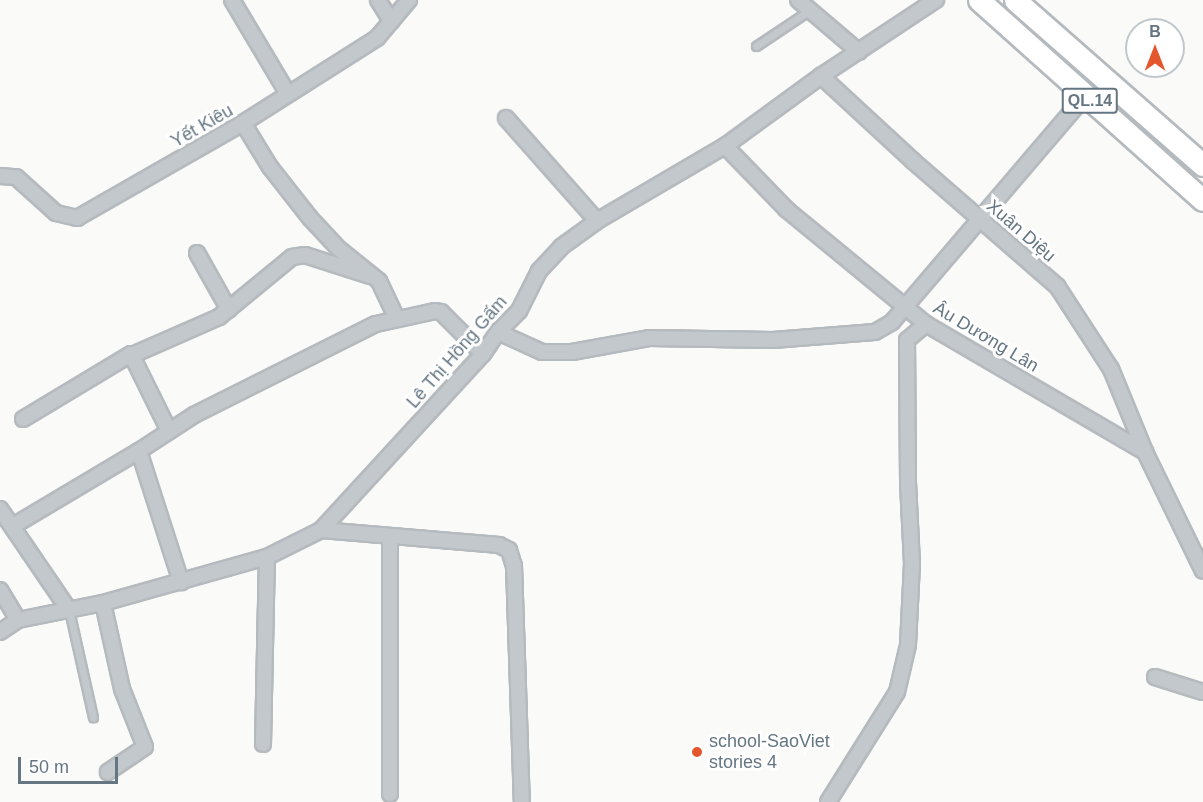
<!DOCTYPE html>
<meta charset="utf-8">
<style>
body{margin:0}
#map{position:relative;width:1203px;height:802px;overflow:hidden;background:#fafaf8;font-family:Arial,sans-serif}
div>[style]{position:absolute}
.roads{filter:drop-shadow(2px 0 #b5babe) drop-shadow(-2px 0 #b5babe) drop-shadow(0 2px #b5babe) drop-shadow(0 -2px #b5babe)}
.service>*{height:7px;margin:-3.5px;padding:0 3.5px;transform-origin:3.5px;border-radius:3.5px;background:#c3c8cc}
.minor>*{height:14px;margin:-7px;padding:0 7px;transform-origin:7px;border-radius:7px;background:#c3c8cc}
.primary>*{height:21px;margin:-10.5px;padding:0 10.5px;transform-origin:10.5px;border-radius:10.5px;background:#fff}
.dots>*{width:16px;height:16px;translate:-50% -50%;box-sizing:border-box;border:3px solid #fff;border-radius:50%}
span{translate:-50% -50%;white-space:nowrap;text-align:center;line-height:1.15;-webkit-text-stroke:6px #fff;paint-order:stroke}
.shield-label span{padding:2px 4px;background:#fff;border:2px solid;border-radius:4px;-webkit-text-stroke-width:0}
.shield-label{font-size:16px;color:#657683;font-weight:700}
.street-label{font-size:18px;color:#657683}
.poi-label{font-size:18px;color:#657683}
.left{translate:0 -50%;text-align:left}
.north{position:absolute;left:1125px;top:18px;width:60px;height:60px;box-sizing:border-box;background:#fff;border:2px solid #c1c8cd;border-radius:50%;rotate:0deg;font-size:16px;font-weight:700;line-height:24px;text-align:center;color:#657683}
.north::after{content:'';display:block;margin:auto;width:21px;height:27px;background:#e4572e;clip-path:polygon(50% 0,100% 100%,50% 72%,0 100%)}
.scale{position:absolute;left:18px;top:757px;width:100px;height:27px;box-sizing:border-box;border:3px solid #657683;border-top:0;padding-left:8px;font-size:18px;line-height:21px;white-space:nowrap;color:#657683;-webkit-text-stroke:4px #fff;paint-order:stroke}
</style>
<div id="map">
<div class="roads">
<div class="service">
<i style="left:756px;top:46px;width:65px;rotate:-33.7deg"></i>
<i style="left:69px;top:610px;width:110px;rotate:77.4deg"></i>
</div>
<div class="minor">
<i style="left:232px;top:0;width:109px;rotate:59.2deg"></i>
<i style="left:378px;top:0;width:25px;rotate:58deg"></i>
<i style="left:798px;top:0;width:80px;rotate:40.4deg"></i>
<i style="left:821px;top:76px;width:125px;rotate:42.7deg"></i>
<i style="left:913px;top:161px;width:191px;rotate:41deg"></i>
<i style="left:1057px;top:286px;width:99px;rotate:57deg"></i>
<i style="left:1111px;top:369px;width:90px;rotate:67.7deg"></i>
<i style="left:506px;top:118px;width:137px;rotate:48.5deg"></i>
<i style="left:243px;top:123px;width:52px;rotate:58.5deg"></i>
<i style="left:270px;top:167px;width:65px;rotate:51.9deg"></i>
<i style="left:310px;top:218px;width:42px;rotate:46.9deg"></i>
<i style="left:339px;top:249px;width:51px;rotate:38.7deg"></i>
<i style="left:379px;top:281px;width:42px;rotate:64.7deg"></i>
<i style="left:725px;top:146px;width:88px;rotate:45.9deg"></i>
<i style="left:786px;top:209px;width:181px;rotate:39.4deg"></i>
<i style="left:926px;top:324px;width:254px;rotate:30.3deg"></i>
<i style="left:1145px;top:452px;width:132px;rotate:64deg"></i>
<i style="left:0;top:176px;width:16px;rotate:4deg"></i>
<i style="left:16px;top:177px;width:54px;rotate:42deg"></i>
<i style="left:56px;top:213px;width:22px;rotate:13deg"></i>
<i style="left:77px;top:218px;width:191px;rotate:-29.8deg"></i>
<i style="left:243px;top:123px;width:159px;rotate:-32.4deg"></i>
<i style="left:377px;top:38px;width:50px;rotate:-49.9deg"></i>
<i style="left:197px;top:253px;width:65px;rotate:60.7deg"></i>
<i style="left:498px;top:332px;width:48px;rotate:24.4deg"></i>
<i style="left:542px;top:352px;width:30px"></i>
<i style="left:572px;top:352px;width:78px;rotate:-10.3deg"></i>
<i style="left:649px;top:338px;width:124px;rotate:0.9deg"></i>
<i style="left:773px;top:340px;width:102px;rotate:-4.5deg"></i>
<i style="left:875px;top:332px;width:20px;rotate:-30deg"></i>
<i style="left:892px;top:322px;width:297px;rotate:-49.5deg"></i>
<i style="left:137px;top:353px;width:90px;rotate:-23.7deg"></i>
<i style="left:219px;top:317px;width:94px;rotate:-39.4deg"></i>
<i style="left:292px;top:257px;width:13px;rotate:-9deg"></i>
<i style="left:305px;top:255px;width:68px;rotate:17.9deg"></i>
<i style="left:23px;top:419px;width:126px;rotate:-31deg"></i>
<i style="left:131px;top:354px;width:86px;rotate:63.7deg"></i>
<i style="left:139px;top:451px;width:138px;rotate:72.2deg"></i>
<i style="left:0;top:509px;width:122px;rotate:55.7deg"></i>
<i style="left:13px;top:526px;width:147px;rotate:-30.8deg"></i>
<i style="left:139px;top:451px;width:66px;rotate:-33.2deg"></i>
<i style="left:194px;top:415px;width:203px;rotate:-26.6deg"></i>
<i style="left:376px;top:324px;width:60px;rotate:-12.4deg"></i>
<i style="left:435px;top:311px;width:6px;rotate:9deg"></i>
<i style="left:441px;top:312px;width:59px;rotate:45deg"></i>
<i style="left:321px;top:530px;width:179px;rotate:4.8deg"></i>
<i style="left:499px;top:545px;width:11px;rotate:27deg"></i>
<i style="left:509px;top:550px;width:17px;rotate:73deg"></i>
<i style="left:514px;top:566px;width:236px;rotate:88.1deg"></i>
<i style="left:390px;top:538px;width:256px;rotate:90deg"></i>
<i style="left:0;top:590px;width:35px;rotate:59deg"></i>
<i style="left:103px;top:603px;width:88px;rotate:77.5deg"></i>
<i style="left:122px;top:689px;width:62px;rotate:68.4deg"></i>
<i style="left:145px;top:747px;width:45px;rotate:146deg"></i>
<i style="left:0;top:632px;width:22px;rotate:-34deg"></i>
<i style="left:18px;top:620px;width:87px;rotate:-11.3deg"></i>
<i style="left:103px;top:603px;width:170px;rotate:-15.7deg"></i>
<i style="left:267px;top:557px;width:60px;rotate:-26.6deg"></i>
<i style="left:321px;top:530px;width:239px;rotate:-47.4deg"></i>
<i style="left:483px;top:354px;width:27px;rotate:-56deg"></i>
<i style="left:498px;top:332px;width:30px;rotate:-45deg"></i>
<i style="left:519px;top:311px;width:45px;rotate:-63.4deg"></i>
<i style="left:539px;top:271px;width:33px;rotate:-47deg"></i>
<i style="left:561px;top:247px;width:44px;rotate:-35.8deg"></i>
<i style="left:597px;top:221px;width:148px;rotate:-30.4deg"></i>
<i style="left:725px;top:146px;width:119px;rotate:-36.1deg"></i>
<i style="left:821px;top:76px;width:138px;rotate:-33.5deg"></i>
<i style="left:1155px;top:677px;width:50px;rotate:17.4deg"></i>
<i style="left:263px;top:744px;width:187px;rotate:-88.8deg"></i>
<i style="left:828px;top:802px;width:130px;rotate:-57.9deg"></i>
<i style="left:897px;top:692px;width:48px;rotate:-76.8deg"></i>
<i style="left:908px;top:645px;width:81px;rotate:-87.2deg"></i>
<i style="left:912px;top:564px;width:83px;rotate:-92.8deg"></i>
<i style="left:908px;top:481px;width:141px;rotate:-90.4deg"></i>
<i style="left:907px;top:340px;width:25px;rotate:-40deg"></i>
</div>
<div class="primary">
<i style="left:979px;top:0;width:300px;rotate:41.8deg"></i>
<i style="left:1015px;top:0;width:250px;rotate:41.3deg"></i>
</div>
</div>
<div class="dots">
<i style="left:697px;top:752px;background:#e4572e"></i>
</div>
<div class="shield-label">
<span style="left:1090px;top:101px">QL.14</span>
</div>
<div class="street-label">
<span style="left:202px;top:126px;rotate:-30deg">Yết Kiêu</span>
<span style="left:1021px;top:231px;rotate:41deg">Xuân Diệu</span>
<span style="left:986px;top:337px;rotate:31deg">Âu Dương Lân</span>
<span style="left:457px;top:352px;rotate:-49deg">Lê Thị Hồng Gấm</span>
</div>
<div class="poi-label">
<span class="left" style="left:709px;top:752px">school-SaoViet<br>stories 4</span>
</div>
<div class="north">B</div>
<div class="scale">50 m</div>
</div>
